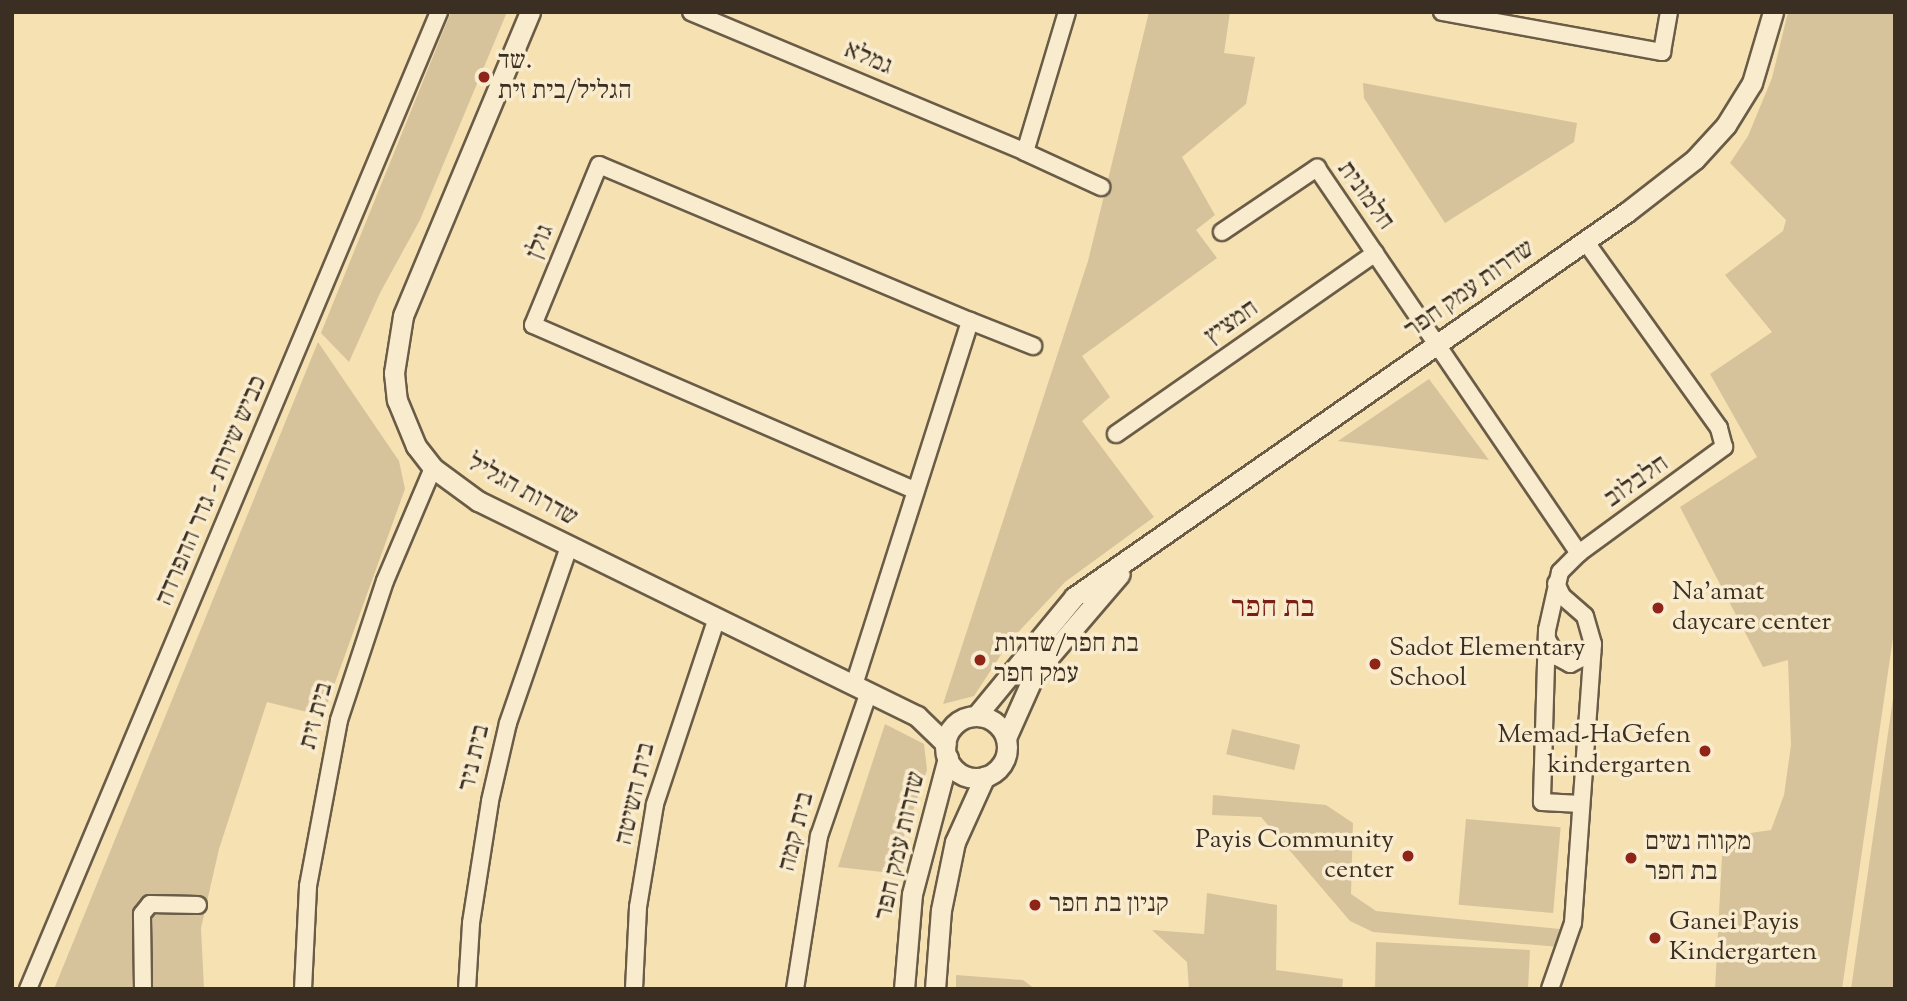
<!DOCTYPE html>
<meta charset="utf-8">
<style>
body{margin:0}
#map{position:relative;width:1907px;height:1001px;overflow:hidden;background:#f6e1b3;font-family:"Sorts Mill Goudy","Frank Ruhl Libre",serif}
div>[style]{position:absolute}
.green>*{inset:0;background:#d6c39b;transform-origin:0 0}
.roads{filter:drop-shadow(2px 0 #6a5c47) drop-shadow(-2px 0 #6a5c47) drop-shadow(0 2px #6a5c47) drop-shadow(0 -2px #6a5c47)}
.minor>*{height:16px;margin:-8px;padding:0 8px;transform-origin:8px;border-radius:8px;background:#f9ecce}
.tertiary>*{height:19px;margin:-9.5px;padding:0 9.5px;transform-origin:9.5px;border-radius:9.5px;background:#f9ecce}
.tertiary>.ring{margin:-9.5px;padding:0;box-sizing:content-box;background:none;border:19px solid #f9ecce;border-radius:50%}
.dots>*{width:19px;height:19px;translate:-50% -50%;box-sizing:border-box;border:4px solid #f9ecce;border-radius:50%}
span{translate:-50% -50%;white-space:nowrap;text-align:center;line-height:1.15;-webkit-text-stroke:7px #f9ecce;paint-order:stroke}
.street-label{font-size:26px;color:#3b2f23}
.poi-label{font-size:26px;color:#3b2f23}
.left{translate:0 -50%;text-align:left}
.right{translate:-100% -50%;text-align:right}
.quarter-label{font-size:30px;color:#7a1f14}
.frame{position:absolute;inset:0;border:14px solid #3b2f23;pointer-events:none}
</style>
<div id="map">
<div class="green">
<i style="clip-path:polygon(451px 12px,507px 12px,420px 220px,380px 293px,349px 362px,321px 333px)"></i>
<i style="clip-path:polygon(1149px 12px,1230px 12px,1224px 53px,1255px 57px,1246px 104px,1182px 157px,1215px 215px,1196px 230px,1217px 258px,1082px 356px,1110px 397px,1082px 421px,1154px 517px,1065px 582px,1010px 641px,974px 696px,943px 704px,1088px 261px)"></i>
<i style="clip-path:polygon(1788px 12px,1895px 12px,1895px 624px,1842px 989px,1715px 989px,1723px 837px,1771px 830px,1784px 795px,1791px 745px,1788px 660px,1763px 667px,1680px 507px,1757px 457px,1710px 374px,1772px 332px,1725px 275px,1783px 231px,1786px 220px,1730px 163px,1748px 136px,1772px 78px)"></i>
<i style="clip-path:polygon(1363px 83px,1577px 123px,1574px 142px,1445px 223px,1364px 98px)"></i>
<i style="clip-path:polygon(318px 342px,399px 461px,405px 489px,323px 716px,267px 702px,219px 849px,201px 928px,204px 989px,54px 989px)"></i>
<i style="clip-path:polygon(1429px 379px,1489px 460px,1338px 441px)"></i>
<i style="clip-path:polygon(1895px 685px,1895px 989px,1851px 989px)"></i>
<i style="clip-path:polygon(885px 724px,924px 744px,927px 770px,915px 805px,891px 873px,838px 867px)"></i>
<i style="left:1232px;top:729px;width:70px;height:26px;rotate:13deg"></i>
<i style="clip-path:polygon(1213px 795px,1326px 805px,1353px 823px,1351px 894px,1376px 911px,1560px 929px,1560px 947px,1373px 932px,1350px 921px,1261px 817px,1212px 815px)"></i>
<i style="left:1466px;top:819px;width:95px;height:86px;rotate:5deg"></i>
<i style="clip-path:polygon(1207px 893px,1277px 905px,1276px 970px,1343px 979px,1342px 989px,1189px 989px,1187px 962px,1152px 930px,1204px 934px)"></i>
<i style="clip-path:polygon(1376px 942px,1530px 950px,1528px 989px,1375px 989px)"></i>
<i style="clip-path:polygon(956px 975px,1023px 980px,1035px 989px,956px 989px)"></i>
</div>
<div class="roads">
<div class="minor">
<i style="left:691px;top:12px;width:362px;rotate:22.7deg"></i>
<i style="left:1025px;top:152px;width:146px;rotate:-73.3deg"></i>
<i style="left:1442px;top:12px;width:224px;rotate:10.3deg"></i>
<i style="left:1662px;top:52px;width:41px;rotate:-80.1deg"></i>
<i style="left:1025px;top:152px;width:84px;rotate:24.7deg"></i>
<i style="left:1222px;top:232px;width:115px;rotate:-34deg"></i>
<i style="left:1317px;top:168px;width:466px;rotate:55.8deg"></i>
<i style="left:1579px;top:553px;width:180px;rotate:-36.2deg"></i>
<i style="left:1724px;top:447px;width:20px;rotate:-105deg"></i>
<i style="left:1719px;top:428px;width:230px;rotate:-125.6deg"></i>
<i style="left:970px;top:321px;width:68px;rotate:21.6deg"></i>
<i style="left:1116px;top:434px;width:316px;rotate:-34.9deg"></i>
<i style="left:1579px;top:553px;width:27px;rotate:135deg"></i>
<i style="left:1560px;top:572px;width:59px;rotate:102.6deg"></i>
<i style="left:1547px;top:630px;width:172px;rotate:91.7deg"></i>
<i style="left:1542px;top:802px;width:39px;rotate:3deg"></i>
<i style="left:1548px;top:641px;width:18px;rotate:61deg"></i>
<i style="left:1557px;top:657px;width:15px;rotate:28deg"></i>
<i style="left:1570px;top:664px;width:25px;rotate:-27deg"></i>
<i style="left:854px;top:685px;width:382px;rotate:-72.3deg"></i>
<i style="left:970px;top:321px;width:402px;rotate:-157.2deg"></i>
<i style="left:599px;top:165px;width:173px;rotate:112.4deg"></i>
<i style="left:533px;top:325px;width:415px;rotate:23.4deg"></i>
<i style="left:28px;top:989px;width:1060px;rotate:-67.18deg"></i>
<i style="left:143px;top:989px;width:75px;rotate:-90.8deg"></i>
<i style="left:142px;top:914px;width:13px;rotate:-51deg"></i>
<i style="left:150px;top:904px;width:48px;rotate:1.2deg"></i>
<i style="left:303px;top:989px;width:103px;rotate:-87.2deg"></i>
<i style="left:308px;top:886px;width:169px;rotate:-79.4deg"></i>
<i style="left:339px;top:720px;width:146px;rotate:-71.7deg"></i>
<i style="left:385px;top:581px;width:123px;rotate:-67deg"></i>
<i style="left:467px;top:989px;width:66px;rotate:-86.5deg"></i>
<i style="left:471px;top:923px;width:123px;rotate:-81.1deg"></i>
<i style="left:490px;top:801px;width:80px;rotate:-77deg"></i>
<i style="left:508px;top:723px;width:186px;rotate:-70.9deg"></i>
<i style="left:634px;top:989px;width:82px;rotate:-87.2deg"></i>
<i style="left:638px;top:907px;width:104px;rotate:-80.6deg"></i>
<i style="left:655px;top:804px;width:196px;rotate:-71.6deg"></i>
<i style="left:795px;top:989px;width:155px;rotate:-81.1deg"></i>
<i style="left:819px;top:836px;width:152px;rotate:-70.9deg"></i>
<i style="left:1550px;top:989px;width:70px;rotate:-70.8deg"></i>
<i style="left:1573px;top:923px;width:280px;rotate:-85.9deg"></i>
<i style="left:1593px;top:644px;width:29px;rotate:-106deg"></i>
<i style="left:1585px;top:616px;width:30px;rotate:-139deg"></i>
<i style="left:1562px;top:596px;width:14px;rotate:-115deg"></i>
</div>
<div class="tertiary">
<i style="left:530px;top:12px;width:329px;rotate:112.7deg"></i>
<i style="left:403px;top:316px;width:58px;rotate:99deg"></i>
<i style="left:394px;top:373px;width:27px;rotate:84deg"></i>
<i style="left:397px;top:400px;width:50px;rotate:67.6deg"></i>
<i style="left:416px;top:446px;width:28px;rotate:52deg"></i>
<i style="left:433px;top:468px;width:56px;rotate:36.3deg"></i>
<i style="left:478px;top:501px;width:489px;rotate:26.1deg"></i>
<i style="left:917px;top:716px;width:40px;rotate:44deg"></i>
<i style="left:976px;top:716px;width:154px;rotate:-50.5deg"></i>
<i style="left:1074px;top:597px;width:674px;rotate:-34.85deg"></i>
<i style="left:1627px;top:212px;width:86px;rotate:-37.9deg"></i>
<i style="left:1695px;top:159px;width:46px;rotate:-47.6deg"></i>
<i style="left:1726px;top:125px;width:49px;rotate:-58.2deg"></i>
<i style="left:1752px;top:83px;width:74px;rotate:-73.5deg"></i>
<i class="ring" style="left:945px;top:716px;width:43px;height:43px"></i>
<i style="left:1006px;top:738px;width:71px;rotate:-66deg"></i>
<i style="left:1035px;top:673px;width:130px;rotate:-49.4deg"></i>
<i style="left:904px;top:989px;width:95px;rotate:-85.2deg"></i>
<i style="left:912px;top:894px;width:141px;rotate:-75.2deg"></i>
<i style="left:935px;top:989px;width:79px;rotate:-85.7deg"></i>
<i style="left:941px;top:910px;width:69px;rotate:-78.4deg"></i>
<i style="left:955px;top:842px;width:72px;rotate:-65.6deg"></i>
</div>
</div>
<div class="dots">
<i style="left:484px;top:77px;background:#8f2418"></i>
<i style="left:1658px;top:608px;background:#8f2418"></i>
<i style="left:980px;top:660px;background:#8f2418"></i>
<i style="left:1375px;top:664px;background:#8f2418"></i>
<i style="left:1705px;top:751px;background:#8f2418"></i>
<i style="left:1408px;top:856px;background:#8f2418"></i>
<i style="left:1631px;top:858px;background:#8f2418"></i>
<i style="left:1035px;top:905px;background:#8f2418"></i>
<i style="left:1655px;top:938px;background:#8f2418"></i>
</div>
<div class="street-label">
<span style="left:868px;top:59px;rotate:23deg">גמלא</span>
<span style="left:1365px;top:196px;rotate:54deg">חלמונית</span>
<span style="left:541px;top:242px;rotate:-68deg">גולן</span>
<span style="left:1470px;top:290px;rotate:-35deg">שדרות עמק חפר</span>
<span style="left:1232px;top:323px;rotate:-35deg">חמציץ</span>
<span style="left:1637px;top:482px;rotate:-35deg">חלבלוב</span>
<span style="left:212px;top:491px;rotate:-67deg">כביש שירות - גדר ההפרדה</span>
<span style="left:522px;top:491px;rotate:29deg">שדרות הגליל</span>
<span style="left:317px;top:716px;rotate:-75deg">בית זית</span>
<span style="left:475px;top:758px;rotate:-77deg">בית ניר</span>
<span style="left:636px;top:794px;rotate:-77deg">בית השיטה</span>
<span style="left:797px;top:832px;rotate:-76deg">בית קמה</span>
<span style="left:901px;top:846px;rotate:-77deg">שדרות עמק חפר</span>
</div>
<div class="poi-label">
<span class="left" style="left:498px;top:77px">שד.<br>הגליל/בית זית</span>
<span class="left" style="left:1672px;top:608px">Na'amat<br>daycare center</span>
<span class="left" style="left:994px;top:660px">בת חפר/שדרות<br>עמק חפר</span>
<span class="left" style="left:1389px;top:664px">Sadot Elementary<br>School</span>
<span class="right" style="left:1691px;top:751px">Memad-HaGefen<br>kindergarten</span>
<span class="right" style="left:1394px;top:856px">Payis Community<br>center</span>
<span class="left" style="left:1645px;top:858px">מקווה נשים<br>בת חפר</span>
<span class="left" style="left:1049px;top:905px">קניון בת חפר</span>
<span class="left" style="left:1669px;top:938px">Ganei Payis<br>Kindergarten</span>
</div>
<div class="quarter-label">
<span style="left:1273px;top:609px">בת חפר</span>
</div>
<div class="frame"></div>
</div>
